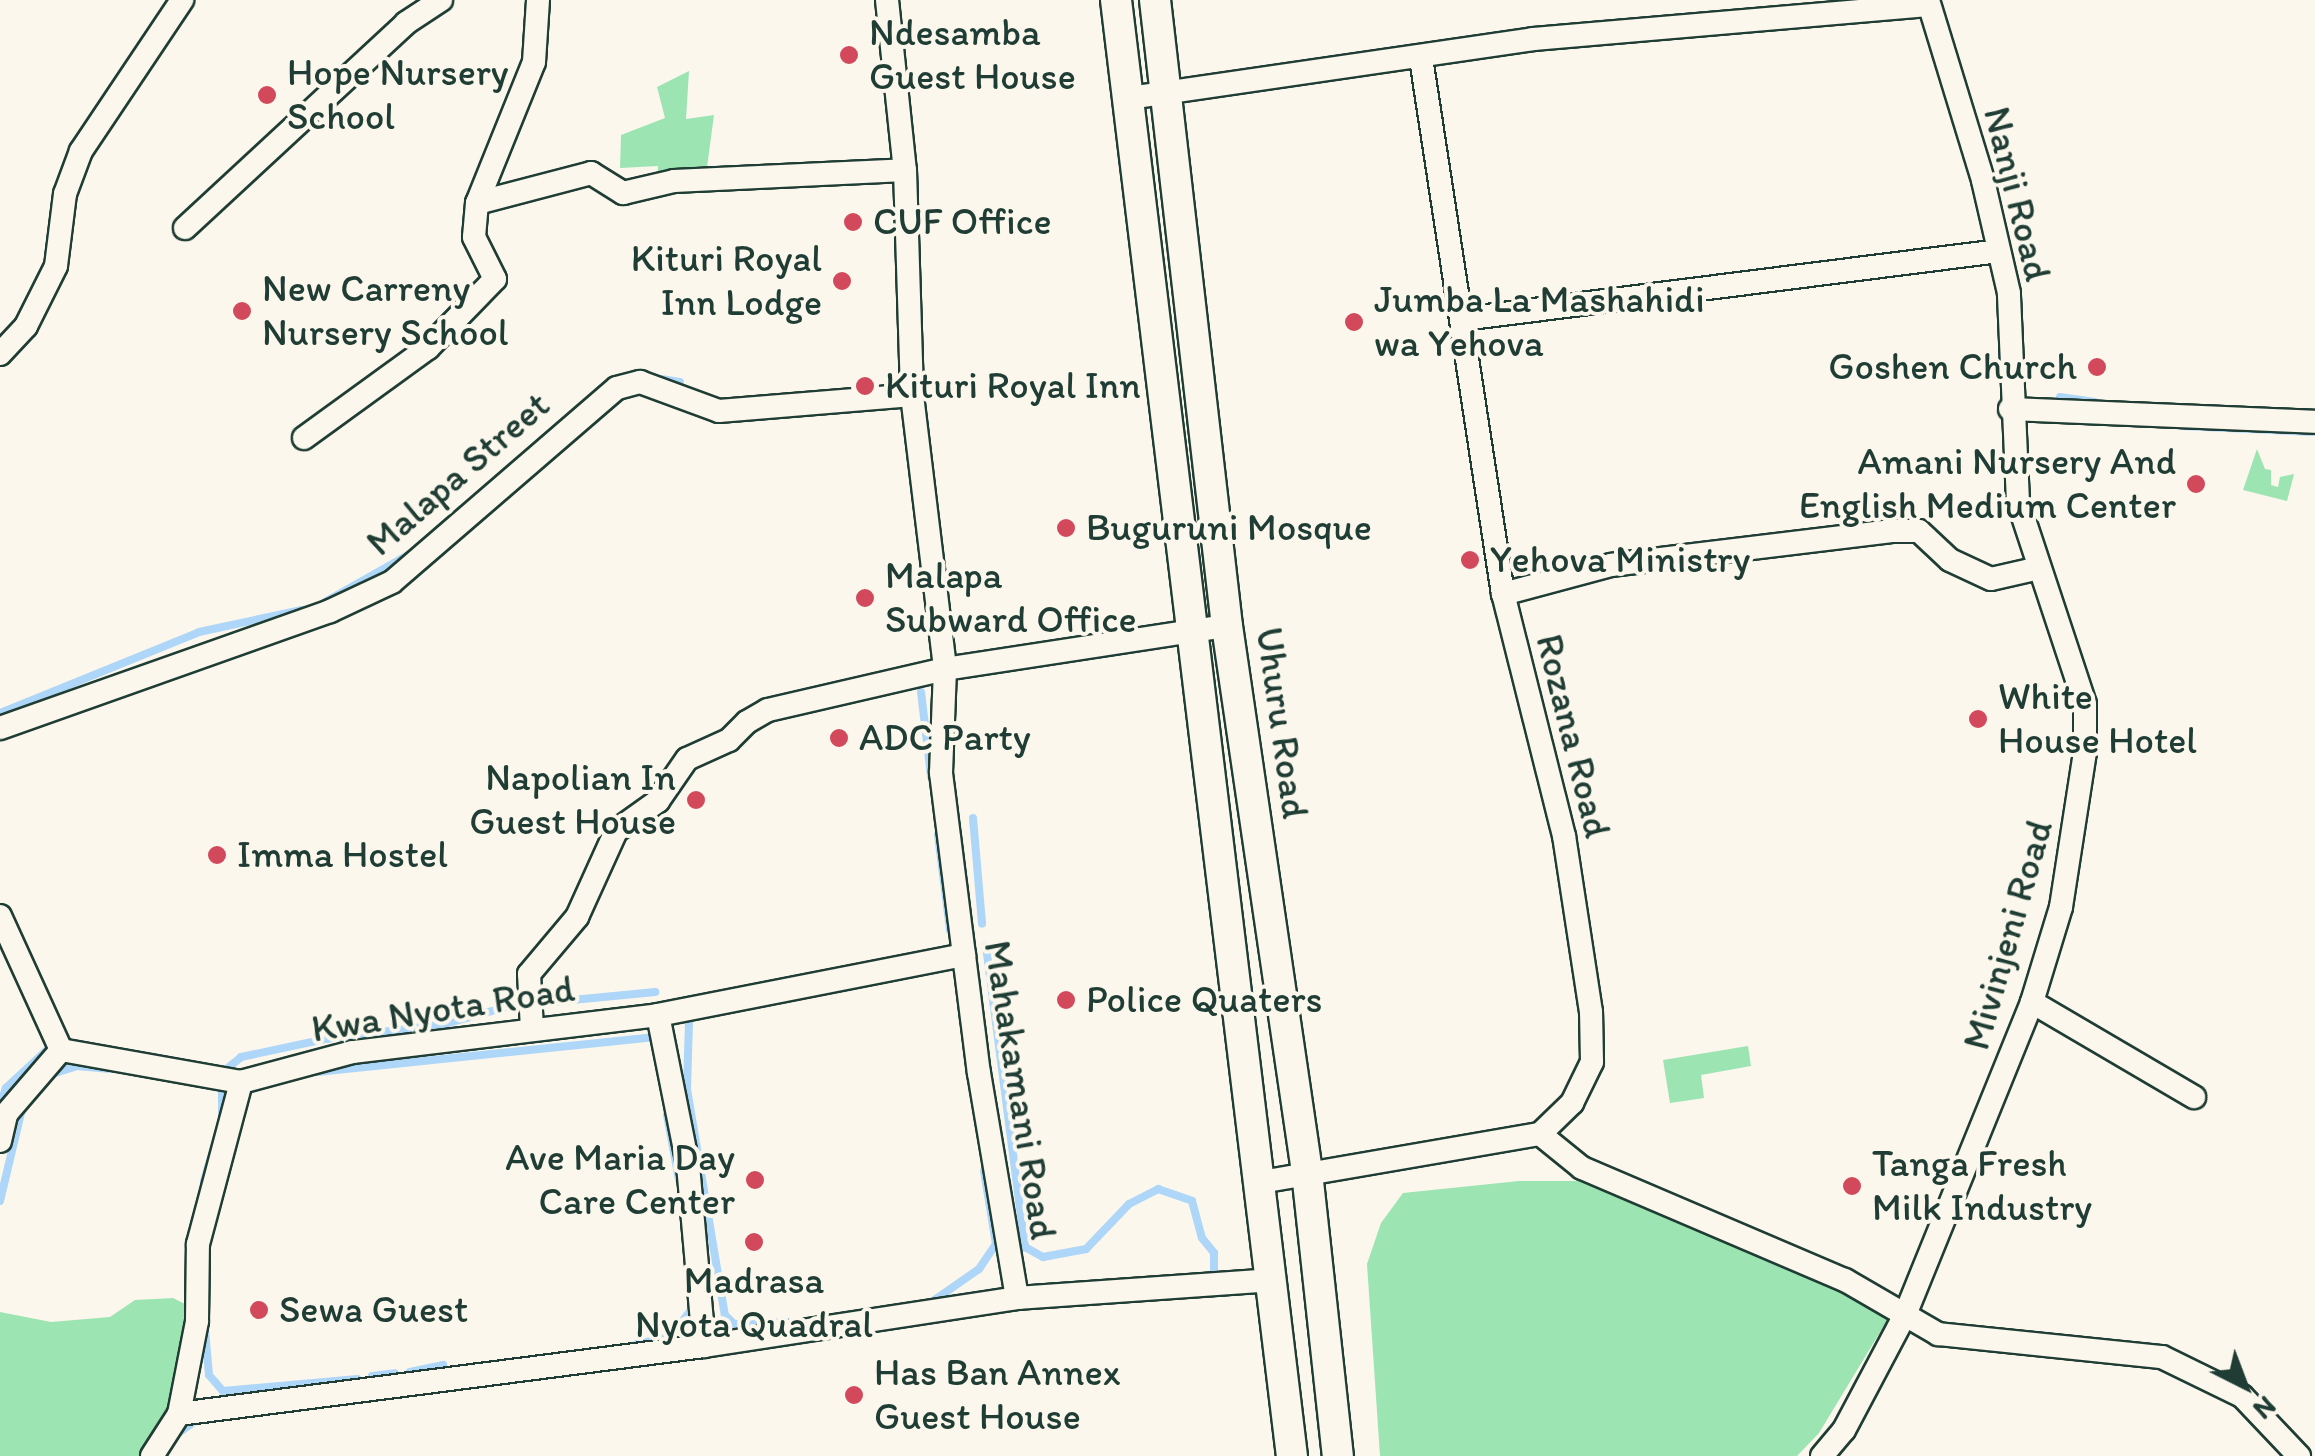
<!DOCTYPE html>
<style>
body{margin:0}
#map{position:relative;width:2315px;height:1456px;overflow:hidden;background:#fbf7ec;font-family:Itim,sans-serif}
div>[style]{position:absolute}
.green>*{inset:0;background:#9ce4b2}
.stream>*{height:8px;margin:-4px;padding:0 4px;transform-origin:4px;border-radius:4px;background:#add6f8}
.roads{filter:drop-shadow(2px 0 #1f3d34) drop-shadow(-2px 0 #1f3d34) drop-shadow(0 2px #1f3d34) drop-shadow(0 -2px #1f3d34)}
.street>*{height:22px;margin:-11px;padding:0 11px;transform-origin:11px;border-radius:11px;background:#fbf7ec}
.secondary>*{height:30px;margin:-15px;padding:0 15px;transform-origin:15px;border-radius:15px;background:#fbf7ec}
.dots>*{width:28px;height:28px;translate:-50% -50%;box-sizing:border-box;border:5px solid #fbf7ec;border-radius:50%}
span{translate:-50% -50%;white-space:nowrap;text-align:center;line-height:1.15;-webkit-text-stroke:8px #fbf7ec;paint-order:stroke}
.poi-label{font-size:38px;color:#1f3d34}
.left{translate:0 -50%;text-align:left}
.right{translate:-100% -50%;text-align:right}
.street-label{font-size:38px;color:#1f3d34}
.north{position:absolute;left:2195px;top:1336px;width:100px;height:100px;-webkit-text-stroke:8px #fbf7ec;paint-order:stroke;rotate:138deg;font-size:28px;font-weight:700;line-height:40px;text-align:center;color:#1f3d34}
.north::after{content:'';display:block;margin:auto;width:35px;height:45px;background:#1f3d34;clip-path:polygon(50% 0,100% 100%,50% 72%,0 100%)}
</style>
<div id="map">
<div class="green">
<i style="clip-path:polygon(689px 71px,686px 119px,714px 115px,707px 167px,658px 181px,658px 166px,620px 168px,621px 135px,665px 118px,657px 87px)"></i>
<i style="clip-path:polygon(2257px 449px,2265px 469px,2271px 470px,2271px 485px,2278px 487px,2280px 477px,2294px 474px,2287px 501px,2243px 490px)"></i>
<i style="clip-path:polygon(1748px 1046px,1751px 1066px,1701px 1075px,1704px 1098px,1670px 1103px,1663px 1060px)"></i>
<i style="clip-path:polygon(1519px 1181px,1619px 1181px,1894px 1309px,1819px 1433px,1797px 1456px,1380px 1456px,1367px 1264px,1381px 1223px,1403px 1193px)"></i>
<i style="clip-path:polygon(173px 1298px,189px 1306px,165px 1456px,0 1456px,0 1312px,51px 1322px,110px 1317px,135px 1300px)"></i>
</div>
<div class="stream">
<i style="left:661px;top:379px;width:19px;rotate:9deg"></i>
<i style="left:2060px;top:397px;width:35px;rotate:8deg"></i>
<i style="left:2182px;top:426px;width:131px;rotate:2.6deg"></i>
<i style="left:325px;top:602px;width:95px;rotate:-29.5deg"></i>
<i style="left:921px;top:692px;width:85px;rotate:83.2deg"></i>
<i style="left:0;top:713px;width:215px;rotate:-22.1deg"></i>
<i style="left:199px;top:632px;width:105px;rotate:-12.1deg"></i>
<i style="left:973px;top:818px;width:106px;rotate:85.1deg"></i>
<i style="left:938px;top:835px;width:96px;rotate:82.8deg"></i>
<i style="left:986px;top:946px;width:304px;rotate:82.6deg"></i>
<i style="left:1025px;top:1247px;width:21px;rotate:29deg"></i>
<i style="left:1043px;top:1257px;width:44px;rotate:-10.5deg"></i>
<i style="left:1086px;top:1249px;width:62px;rotate:-46.3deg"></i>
<i style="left:1129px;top:1204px;width:33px;rotate:-27deg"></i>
<i style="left:1158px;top:1189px;width:36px;rotate:19deg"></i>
<i style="left:1192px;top:1201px;width:38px;rotate:75deg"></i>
<i style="left:1202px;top:1238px;width:19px;rotate:51deg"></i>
<i style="left:1214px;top:1253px;width:26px;rotate:90deg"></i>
<i style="left:689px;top:1021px;width:68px;rotate:91.7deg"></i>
<i style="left:687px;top:1089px;width:229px;rotate:80.5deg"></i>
<i style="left:725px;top:1315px;width:13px;rotate:45deg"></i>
<i style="left:734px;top:1324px;width:56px;rotate:-2deg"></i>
<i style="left:224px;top:1071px;width:22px;rotate:-39deg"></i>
<i style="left:241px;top:1057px;width:87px;rotate:-12deg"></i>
<i style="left:326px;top:1039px;width:120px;rotate:-7.2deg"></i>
<i style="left:445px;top:1024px;width:67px;rotate:-15.5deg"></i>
<i style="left:510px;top:1006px;width:146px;rotate:-5.5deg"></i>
<i style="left:317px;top:1072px;width:343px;rotate:-5.9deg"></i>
<i style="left:49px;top:1075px;width:28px;rotate:-18deg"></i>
<i style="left:76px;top:1066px;width:32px;rotate:5deg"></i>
<i style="left:0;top:1105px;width:18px;rotate:-71deg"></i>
<i style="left:6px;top:1088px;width:59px;rotate:-42.9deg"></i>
<i style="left:222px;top:1114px;width:25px;rotate:-90deg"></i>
<i style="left:667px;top:1115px;width:66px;rotate:79.5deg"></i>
<i style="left:204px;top:1181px;width:50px;rotate:-73.7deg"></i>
<i style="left:0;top:1201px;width:95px;rotate:-76.6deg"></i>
<i style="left:933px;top:1301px;width:56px;rotate:-34.8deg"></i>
<i style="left:979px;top:1269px;width:30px;rotate:-56deg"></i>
<i style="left:996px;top:1244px;width:74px;rotate:-99.3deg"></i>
<i style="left:205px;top:1330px;width:45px;rotate:84.9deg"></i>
<i style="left:209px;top:1375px;width:21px;rotate:49deg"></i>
<i style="left:223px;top:1391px;width:135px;rotate:-5.1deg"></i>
<i style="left:637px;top:1344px;width:34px;rotate:-12deg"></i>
<i style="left:670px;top:1337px;width:37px;rotate:-52deg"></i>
<i style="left:410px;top:1372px;width:34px;rotate:-12deg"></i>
<i style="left:372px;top:1376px;width:23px;rotate:-7deg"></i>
<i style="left:173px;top:1437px;width:31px;rotate:-36deg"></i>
</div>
<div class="roads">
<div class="street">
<i style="left:887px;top:0;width:171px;rotate:84deg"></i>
<i style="left:905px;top:170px;width:225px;rotate:88.2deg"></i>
<i style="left:912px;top:395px;width:276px;rotate:83.1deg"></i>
<i style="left:945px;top:669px;width:104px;rotate:92.2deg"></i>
<i style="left:941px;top:773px;width:302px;rotate:82.8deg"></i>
<i style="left:979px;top:1073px;width:228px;rotate:80.4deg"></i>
<i style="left:1129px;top:98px;width:408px;rotate:-8.3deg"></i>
<i style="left:1533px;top:39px;width:397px;rotate:-4.9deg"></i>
<i style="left:477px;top:203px;width:118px;rotate:-14.7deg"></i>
<i style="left:591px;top:173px;width:38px;rotate:32deg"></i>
<i style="left:623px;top:193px;width:52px;rotate:-13.2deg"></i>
<i style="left:674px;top:181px;width:231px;rotate:-2.7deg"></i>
<i style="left:185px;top:228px;width:301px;rotate:-42.8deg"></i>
<i style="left:406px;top:23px;width:42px;rotate:-33.3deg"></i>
<i style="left:1463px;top:319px;width:540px;rotate:-7.23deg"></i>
<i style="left:0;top:354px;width:38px;rotate:-47deg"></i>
<i style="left:26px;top:326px;width:67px;rotate:-63.4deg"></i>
<i style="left:56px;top:266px;width:73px;rotate:-82.9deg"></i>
<i style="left:65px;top:194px;width:46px;rotate:-69.6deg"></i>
<i style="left:81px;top:151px;width:182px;rotate:-56.2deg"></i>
<i style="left:2010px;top:409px;width:305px;rotate:2.4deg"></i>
<i style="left:304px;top:438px;width:153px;rotate:-36deg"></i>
<i style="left:428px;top:348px;width:96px;rotate:-45.8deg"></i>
<i style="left:495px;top:279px;width:47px;rotate:-116.6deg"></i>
<i style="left:474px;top:237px;width:34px;rotate:-85deg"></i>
<i style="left:477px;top:203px;width:152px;rotate:-68deg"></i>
<i style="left:534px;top:62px;width:62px;rotate:-86.3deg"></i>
<i style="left:1503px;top:594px;width:112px;rotate:-15deg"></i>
<i style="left:1611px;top:565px;width:281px;rotate:-6.9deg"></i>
<i style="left:1890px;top:531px;width:29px"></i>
<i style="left:1919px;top:531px;width:42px;rotate:43.1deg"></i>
<i style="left:1950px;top:560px;width:45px;rotate:24.9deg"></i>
<i style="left:1991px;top:579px;width:45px;rotate:-12.8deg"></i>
<i style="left:0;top:728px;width:350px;rotate:-19.5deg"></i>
<i style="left:330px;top:611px;width:68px;rotate:-25.1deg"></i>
<i style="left:392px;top:582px;width:297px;rotate:-40.8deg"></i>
<i style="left:617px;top:388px;width:24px;rotate:-15deg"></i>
<i style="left:640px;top:382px;width:84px;rotate:20.2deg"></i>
<i style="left:719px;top:411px;width:194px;rotate:-4.7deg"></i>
<i style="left:0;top:916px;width:147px;rotate:65.5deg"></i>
<i style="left:2032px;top:1002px;width:188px;rotate:30.4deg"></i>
<i style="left:658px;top:1015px;width:153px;rotate:78.7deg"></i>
<i style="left:688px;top:1165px;width:182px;rotate:84.9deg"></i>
<i style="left:532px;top:1029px;width:55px;rotate:-93.1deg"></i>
<i style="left:529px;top:974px;width:75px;rotate:-49.9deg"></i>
<i style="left:577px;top:917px;width:94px;rotate:-65.6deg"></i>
<i style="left:616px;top:831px;width:52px;rotate:-35.5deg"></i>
<i style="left:658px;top:801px;width:51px;rotate:-55.4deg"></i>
<i style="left:687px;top:759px;width:46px;rotate:-24.3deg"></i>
<i style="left:729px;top:740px;width:25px;rotate:-45deg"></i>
<i style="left:747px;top:722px;width:24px;rotate:-30deg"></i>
<i style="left:768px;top:710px;width:182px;rotate:-13deg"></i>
<i style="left:945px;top:669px;width:285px;rotate:-8.7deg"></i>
<i style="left:1540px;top:1134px;width:54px;rotate:39deg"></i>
<i style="left:1582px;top:1168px;width:286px;rotate:23.1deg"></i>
<i style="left:1845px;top:1280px;width:108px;rotate:30.1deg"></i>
<i style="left:1938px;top:1334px;width:225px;rotate:5.9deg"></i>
<i style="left:2162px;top:1357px;width:89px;rotate:26deg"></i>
<i style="left:2242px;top:1396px;width:83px;rotate:46.5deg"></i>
<i style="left:0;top:1141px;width:28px;rotate:-77deg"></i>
<i style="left:6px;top:1114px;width:84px;rotate:-49.3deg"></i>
<i style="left:61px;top:1050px;width:183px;rotate:10.1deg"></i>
<i style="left:241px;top:1082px;width:116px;rotate:-15deg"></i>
<i style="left:353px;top:1052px;width:307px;rotate:-6.9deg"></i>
<i style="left:658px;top:1015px;width:312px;rotate:-11.1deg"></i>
<i style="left:1261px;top:1182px;width:283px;rotate:-9.8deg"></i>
<i style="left:1540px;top:1134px;width:45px;rotate:-44.1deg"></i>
<i style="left:1572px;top:1103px;width:46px;rotate:-64deg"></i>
<i style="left:1592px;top:1062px;width:50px;rotate:-91.1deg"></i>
<i style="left:1591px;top:1012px;width:178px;rotate:-98.7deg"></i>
<i style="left:1564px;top:836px;width:250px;rotate:-104.1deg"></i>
<i style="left:1503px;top:594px;width:542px;rotate:-98.7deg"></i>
<i style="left:179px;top:1414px;width:529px;rotate:-7.38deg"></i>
<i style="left:704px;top:1346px;width:317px;rotate:-8.7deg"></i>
<i style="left:1017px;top:1298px;width:257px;rotate:-4deg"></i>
<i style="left:152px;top:1456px;width:50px;rotate:-57.3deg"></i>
<i style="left:179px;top:1414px;width:95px;rotate:-79deg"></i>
<i style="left:197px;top:1321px;width:77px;rotate:-89.3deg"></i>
<i style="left:198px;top:1244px;width:168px;rotate:-75.1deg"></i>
<i style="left:1822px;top:1456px;width:34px;rotate:-50deg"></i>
<i style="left:1844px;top:1430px;width:130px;rotate:-62.1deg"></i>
<i style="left:1905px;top:1315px;width:338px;rotate:-67.9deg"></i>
<i style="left:2032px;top:1002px;width:99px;rotate:-73deg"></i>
<i style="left:2061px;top:907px;width:157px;rotate:-81.2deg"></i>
<i style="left:2085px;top:752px;width:48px;rotate:-90deg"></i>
<i style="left:2085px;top:704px;width:213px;rotate:-108.3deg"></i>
<i style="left:2018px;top:502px;width:209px;rotate:-92.5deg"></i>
<i style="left:2009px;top:293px;width:116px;rotate:-103deg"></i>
<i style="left:1983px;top:180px;width:188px;rotate:-107deg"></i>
</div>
<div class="secondary">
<i style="left:1116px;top:0;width:1467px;rotate:83.11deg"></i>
<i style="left:1155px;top:0;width:630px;rotate:83.44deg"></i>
<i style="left:1227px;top:626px;width:552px;rotate:81.66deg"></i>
<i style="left:1307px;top:1172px;width:286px;rotate:83.8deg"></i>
</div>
</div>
<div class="dots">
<i style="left:849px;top:55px;background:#d1495b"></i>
<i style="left:267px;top:95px;background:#d1495b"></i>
<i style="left:853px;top:222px;background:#d1495b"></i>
<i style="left:842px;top:281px;background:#d1495b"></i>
<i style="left:242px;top:311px;background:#d1495b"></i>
<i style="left:1354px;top:322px;background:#d1495b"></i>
<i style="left:2097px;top:367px;background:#d1495b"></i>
<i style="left:865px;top:386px;background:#d1495b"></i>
<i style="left:2196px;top:484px;background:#d1495b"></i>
<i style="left:1066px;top:528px;background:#d1495b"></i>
<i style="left:1470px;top:560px;background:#d1495b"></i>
<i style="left:865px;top:598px;background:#d1495b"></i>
<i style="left:1978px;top:719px;background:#d1495b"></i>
<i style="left:839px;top:738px;background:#d1495b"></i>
<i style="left:696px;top:800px;background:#d1495b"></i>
<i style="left:217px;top:855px;background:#d1495b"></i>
<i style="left:1066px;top:1000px;background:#d1495b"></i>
<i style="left:755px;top:1180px;background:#d1495b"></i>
<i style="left:1852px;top:1186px;background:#d1495b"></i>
<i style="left:754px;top:1242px;background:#d1495b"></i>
<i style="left:259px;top:1310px;background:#d1495b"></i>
<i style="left:854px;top:1395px;background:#d1495b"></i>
</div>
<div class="poi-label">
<span class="left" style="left:869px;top:55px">Ndesamba<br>Guest House</span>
<span class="left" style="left:287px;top:95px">Hope Nursery<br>School</span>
<span class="left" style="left:873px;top:222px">CUF Office</span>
<span class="right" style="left:822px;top:281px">Kituri Royal<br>Inn Lodge</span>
<span class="left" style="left:262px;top:311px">New Carreny<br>Nursery School</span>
<span class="left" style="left:1374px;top:322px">Jumba La Mashahidi<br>wa Yehova</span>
<span class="right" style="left:2077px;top:367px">Goshen Church</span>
<span class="left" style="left:885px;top:386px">Kituri Royal Inn</span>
<span class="right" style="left:2176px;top:484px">Amani Nursery And<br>English Medium Center</span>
<span class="left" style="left:1086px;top:528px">Buguruni Mosque</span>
<span class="left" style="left:1490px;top:560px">Yehova Ministry</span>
<span class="left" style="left:885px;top:598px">Malapa<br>Subward Office</span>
<span class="left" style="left:1998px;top:719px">White<br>House Hotel</span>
<span class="left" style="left:859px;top:738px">ADC Party</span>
<span class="right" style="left:676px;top:800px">Napolian In<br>Guest House</span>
<span class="left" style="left:237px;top:855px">Imma Hostel</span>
<span class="left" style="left:1086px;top:1000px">Police Quaters</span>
<span class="right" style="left:735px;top:1180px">Ave Maria Day<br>Care Center</span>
<span class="left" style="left:1872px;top:1186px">Tanga Fresh<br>Milk Industry</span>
<span style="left:754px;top:1303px">Madrasa<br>Nyota Quadral</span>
<span class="left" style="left:279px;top:1310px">Sewa Guest</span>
<span class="left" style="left:874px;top:1395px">Has Ban Annex<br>Guest House</span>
</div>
<div class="street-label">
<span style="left:2017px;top:194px;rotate:76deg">Nanji Road</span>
<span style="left:458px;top:474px;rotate:-41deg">Malapa Street</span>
<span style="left:1282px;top:723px;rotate:82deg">Uhuru Road</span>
<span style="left:1573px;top:736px;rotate:76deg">Rozana Road</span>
<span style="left:2008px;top:935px;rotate:-74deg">Mivinjeni Road</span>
<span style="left:443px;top:1009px;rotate:-9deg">Kwa Nyota Road</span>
<span style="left:1020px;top:1090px;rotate:81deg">Mahakamani Road</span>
</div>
<div class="north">N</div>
</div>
